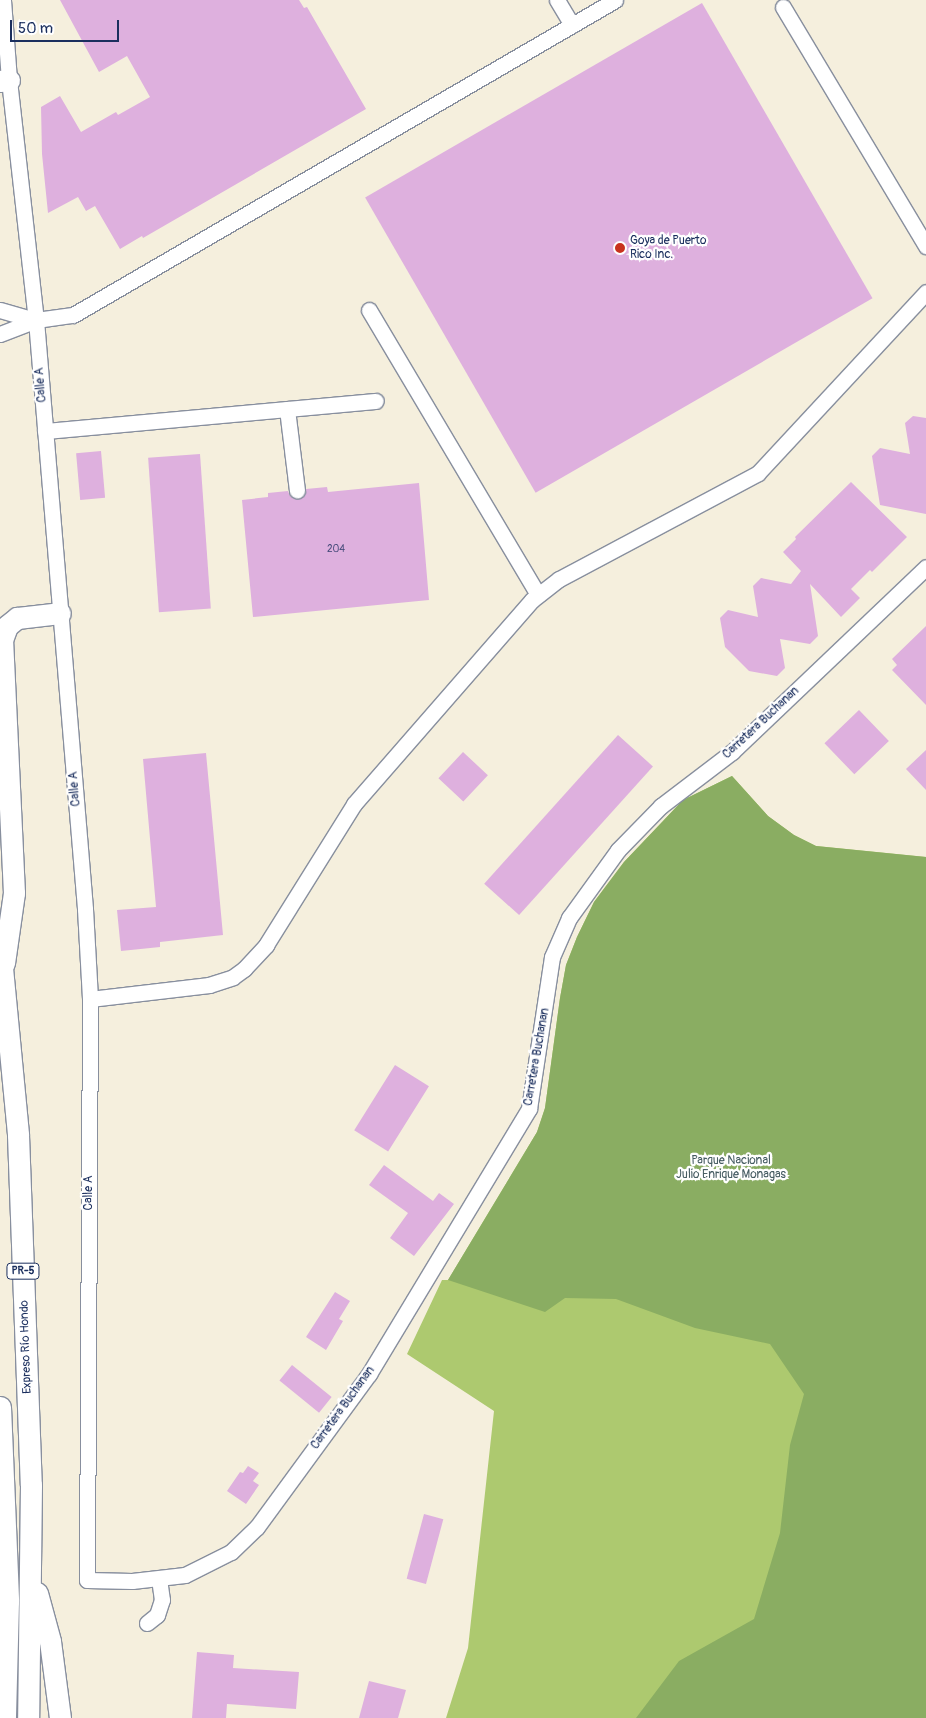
<!DOCTYPE html>
<meta charset="utf-8">
<style>
body{margin:0}
#map{position:relative;width:926px;height:1718px;overflow:hidden;background:#f5efdd;font-family:Pangolin,sans-serif}
div>[style]{position:absolute}
.green>*{inset:0;background:#adc96f}
.forest>*{inset:0;background:#8aad62}
.building>*{inset:0;background:#deb0de;transform-origin:0 0}
.roads{filter:drop-shadow(1px 0 #888f9e) drop-shadow(-1px 0 #888f9e) drop-shadow(0 1px #888f9e) drop-shadow(0 -1px #888f9e)}
.minor>*{height:15px;margin:-7.5px;padding:0 7.5px;transform-origin:7.5px;border-radius:7.5px;background:#fff}
.highway>*{height:21px;margin:-10.5px;padding:0 10.5px;transform-origin:10.5px;border-radius:10.5px;background:#fff}
.dots>*{width:14px;height:14px;translate:-50% -50%;box-sizing:border-box;border:2px solid #fff;border-radius:50%}
span{translate:-50% -50%;white-space:nowrap;text-align:center;line-height:1.15;-webkit-text-stroke:4.5px #fff;paint-order:stroke}
.number-label{font-size:10px;color:#4c4f7e}
.number-label span{-webkit-text-stroke-width:0}
.shield-label span{padding:1px 4px;background:#fff;border:1px solid;border-radius:4px;-webkit-text-stroke-width:0}
.shield-label{font-size:11px;color:#1b2f5e;font-weight:700}
.poi-label{font-size:12px;color:#1b2f5e}
.left{translate:0 -50%;text-align:left}
.street-label{font-size:12px;color:#1b2f5e}
.park-label{font-size:12px;color:#475d63}
.scale{position:absolute;left:10px;top:20px;width:109px;height:22px;box-sizing:border-box;border:2px solid #1b2f5e;border-top:0;padding-left:6px;font-size:15px;line-height:18px;white-space:nowrap;color:#1b2f5e;-webkit-text-stroke:4px #fff;paint-order:stroke}
</style>
<div id="map">
<div class="green">
<i style="clip-path:polygon(732px 776px,768px 816px,794px 835px,816px 846px,926px 857px,926px 1718px,446px 1718px,468px 1648px,494px 1411px,407px 1354px,442px 1280px,448px 1280px,537px 1132px,545px 1108px,560px 998px,566px 965px,577px 937px,594px 902px,624px 862px,683px 800px)"></i>
</div>
<div class="forest">
<i style="clip-path:polygon(732px 776px,768px 816px,794px 835px,816px 846px,926px 857px,926px 1718px,636px 1718px,679px 1661px,754px 1619px,780px 1533px,790px 1445px,804px 1394px,770px 1344px,695px 1328px,616px 1299px,565px 1298px,545px 1312px,448px 1280px,537px 1132px,545px 1108px,560px 998px,566px 965px,577px 937px,594px 902px,624px 862px,683px 800px)"></i>
</div>
<div class="building">
<i style="clip-path:polygon(60px 0,299px 0,304px 8px,307px 7px,366px 109px,143px 238px,142px 236px,120px 249px,95px 206px,86px 211px,78px 197px,48px 213px,42px 154px,41px 107px,60px 96px,81px 132px,116px 112px,118px 115px,150px 97px,127px 56px,99px 72px)"></i>
<i style="left:702px;top:3px;width:341px;height:389px;rotate:60deg"></i>
<i style="clip-path:polygon(913px 416px,926px 418px,926px 514px,880px 505px,872px 456px,880px 448px,910px 454px,905px 423px)"></i>
<i style="left:101px;top:451px;width:47px;height:25px;rotate:85deg"></i>
<i style="left:200px;top:454px;width:155px;height:52px;rotate:86deg"></i>
<i style="clip-path:polygon(851px 482px,907px 537px,872px 572px,870px 570px,851px 589px,860px 598px,841px 617px,810px 584px,818px 636px,810px 644px,780px 639px,785px 668px,777px 676px,749px 671px,725px 647px,720px 618px,728px 610px,758px 617px,753px 586px,761px 578px,791px 584px,801px 571px,783px 552px,796px 539px,795px 537px)"></i>
<i style="clip-path:polygon(419px 483px,429px 600px,253px 617px,242px 500px,268px 497px,268px 493px,288px 491px,290px 496px,298px 499px,303px 497px,306px 489px,327px 487px,328px 492px)"></i>
<i style="clip-path:polygon(926px 626px,926px 705px,892px 670px,897px 665px,892px 659px)"></i>
<i style="left:859px;top:710px;width:43px;height:48px;rotate:46deg"></i>
<i style="left:618px;top:735px;width:47px;height:200px;rotate:42deg"></i>
<i style="clip-path:polygon(926px 750px,926px 790px,906px 769px)"></i>
<i style="left:463px;top:752px;width:34px;height:36px;rotate:43deg"></i>
<i style="clip-path:polygon(206px 753px,223px 935px,160px 942px,160px 947px,121px 951px,117px 910px,156px 907px,143px 759px)"></i>
<i style="left:395px;top:1065px;width:40px;height:77px;rotate:32deg"></i>
<i style="clip-path:polygon(384px 1165px,433px 1201px,439px 1193px,454px 1204px,414px 1256px,390px 1238px,408px 1213px,369px 1185px)"></i>
<i style="clip-path:polygon(335px 1292px,350px 1301px,339px 1319px,343px 1321px,326px 1350px,306px 1337px)"></i>
<i style="left:292px;top:1365px;width:51px;height:20px;rotate:39deg"></i>
<i style="clip-path:polygon(248px 1466px,259px 1473px,253px 1481px,259px 1485px,246px 1504px,227px 1491px,240px 1472px,243px 1473px)"></i>
<i style="left:424px;top:1514px;width:20px;height:67px;rotate:15deg"></i>
<i style="clip-path:polygon(197px 1652px,234px 1655px,233px 1668px,299px 1672px,296px 1709px,227px 1704px,226px 1718px,192px 1718px)"></i>
<i style="clip-path:polygon(369px 1681px,406px 1690px,398px 1718px,359px 1718px)"></i>
</div>
<div class="roads">
<div class="minor">
<i style="left:3px;top:0;width:80px;rotate:85.7deg"></i>
<i style="left:9px;top:80px;width:242px;rotate:83.6deg"></i>
<i style="left:36px;top:320px;width:591px;rotate:85.24deg"></i>
<i style="left:85px;top:909px;width:90px;rotate:86.8deg"></i>
<i style="left:90px;top:999px;width:581px;rotate:90.3deg"></i>
<i style="left:87px;top:1580px;width:45px;rotate:1.3deg"></i>
<i style="left:132px;top:1581px;width:53px;rotate:-6.5deg"></i>
<i style="left:185px;top:1575px;width:51px;rotate:-26.6deg"></i>
<i style="left:231px;top:1552px;width:36px;rotate:-44deg"></i>
<i style="left:257px;top:1527px;width:190px;rotate:-53.8deg"></i>
<i style="left:369px;top:1374px;width:310px;rotate:-58.9deg"></i>
<i style="left:529px;top:1109px;width:154px;rotate:-81.4deg"></i>
<i style="left:552px;top:957px;width:43px;rotate:-66.4deg"></i>
<i style="left:569px;top:918px;width:84px;rotate:-54.2deg"></i>
<i style="left:618px;top:850px;width:62px;rotate:-45.7deg"></i>
<i style="left:661px;top:806px;width:89px;rotate:-37.3deg"></i>
<i style="left:732px;top:752px;width:268px;rotate:-43.6deg"></i>
<i style="left:557px;top:0;width:29px;rotate:59deg"></i>
<i style="left:783px;top:7px;width:279px;rotate:59.1deg"></i>
<i style="left:0;top:310px;width:37px;rotate:16deg"></i>
<i style="left:369px;top:310px;width:331px;rotate:59.3deg"></i>
<i style="left:0;top:334px;width:39px;rotate:-21deg"></i>
<i style="left:36px;top:320px;width:37px;rotate:-8deg"></i>
<i style="left:73px;top:315px;width:627px;rotate:-30.16deg"></i>
<i style="left:287px;top:409px;width:82px;rotate:83deg"></i>
<i style="left:45px;top:431px;width:332px;rotate:-5.2deg"></i>
<i style="left:90px;top:999px;width:120px;rotate:-6.7deg"></i>
<i style="left:209px;top:985px;width:25px;rotate:-18deg"></i>
<i style="left:233px;top:977px;width:14px;rotate:-36deg"></i>
<i style="left:244px;top:969px;width:33px;rotate:-47deg"></i>
<i style="left:266px;top:945px;width:166px;rotate:-58deg"></i>
<i style="left:354px;top:804px;width:271px;rotate:-48.9deg"></i>
<i style="left:532px;top:600px;width:34px;rotate:-38deg"></i>
<i style="left:559px;top:579px;width:225px;rotate:-28deg"></i>
<i style="left:758px;top:473px;width:247px;rotate:-47.1deg"></i>
<i style="left:147px;top:1623px;width:13px;rotate:-39deg"></i>
<i style="left:157px;top:1615px;width:16px;rotate:-72deg"></i>
<i style="left:162px;top:1600px;width:21px;rotate:-98deg"></i>
</div>
<div class="highway">
<i style="left:0;top:81px;width:9px;rotate:-6deg"></i>
<i style="left:0;top:947px;width:189px;rotate:84.5deg"></i>
<i style="left:18px;top:1135px;width:350px;rotate:87.9deg"></i>
<i style="left:31px;top:1485px;width:233px;rotate:90.7deg"></i>
<i style="left:4px;top:963px;width:71px;rotate:-81.9deg"></i>
<i style="left:14px;top:893px;width:253px;rotate:-92.7deg"></i>
<i style="left:2px;top:640px;width:15px;rotate:-70deg"></i>
<i style="left:7px;top:626px;width:13px;rotate:-39deg"></i>
<i style="left:17px;top:618px;width:43px;rotate:-6.6deg"></i>
<i style="left:0;top:1407px;width:194px;rotate:87.6deg"></i>
<i style="left:8px;top:1601px;width:117px;rotate:91.5deg"></i>
<i style="left:37px;top:1593px;width:50px;rotate:74.8deg"></i>
<i style="left:50px;top:1641px;width:78px;rotate:82.6deg"></i>
</div>
</div>
<div class="dots">
<i style="left:620px;top:248px;background:#c8321e"></i>
</div>
<div class="number-label">
<span style="left:336px;top:550px">204</span>
</div>
<div class="shield-label">
<span style="left:23px;top:1271px">PR-5</span>
</div>
<div class="poi-label">
<span class="left" style="left:630px;top:248px">Goya de Puerto<br>Rico Inc.</span>
</div>
<div class="street-label">
<span style="left:41px;top:385px;rotate:-95deg">Calle A</span>
<span style="left:761px;top:723px;rotate:-43deg">Carretera Buchanan</span>
<span style="left:75px;top:789px;rotate:-95deg">Calle A</span>
<span style="left:537px;top:1057px;rotate:-80deg">Carretera Buchanan</span>
<span style="left:89px;top:1193px;rotate:-90deg">Calle A</span>
<span style="left:26px;top:1347px;rotate:-92deg">Expreso Río Hondo</span>
<span style="left:343px;top:1408px;rotate:-54deg">Carretera Buchanan</span>
</div>
<div class="park-label">
<span style="left:731px;top:1168px">Parque Nacional<br>Julio Enrique Monagas</span>
</div>
<div class="scale">50 m</div>
</div>
